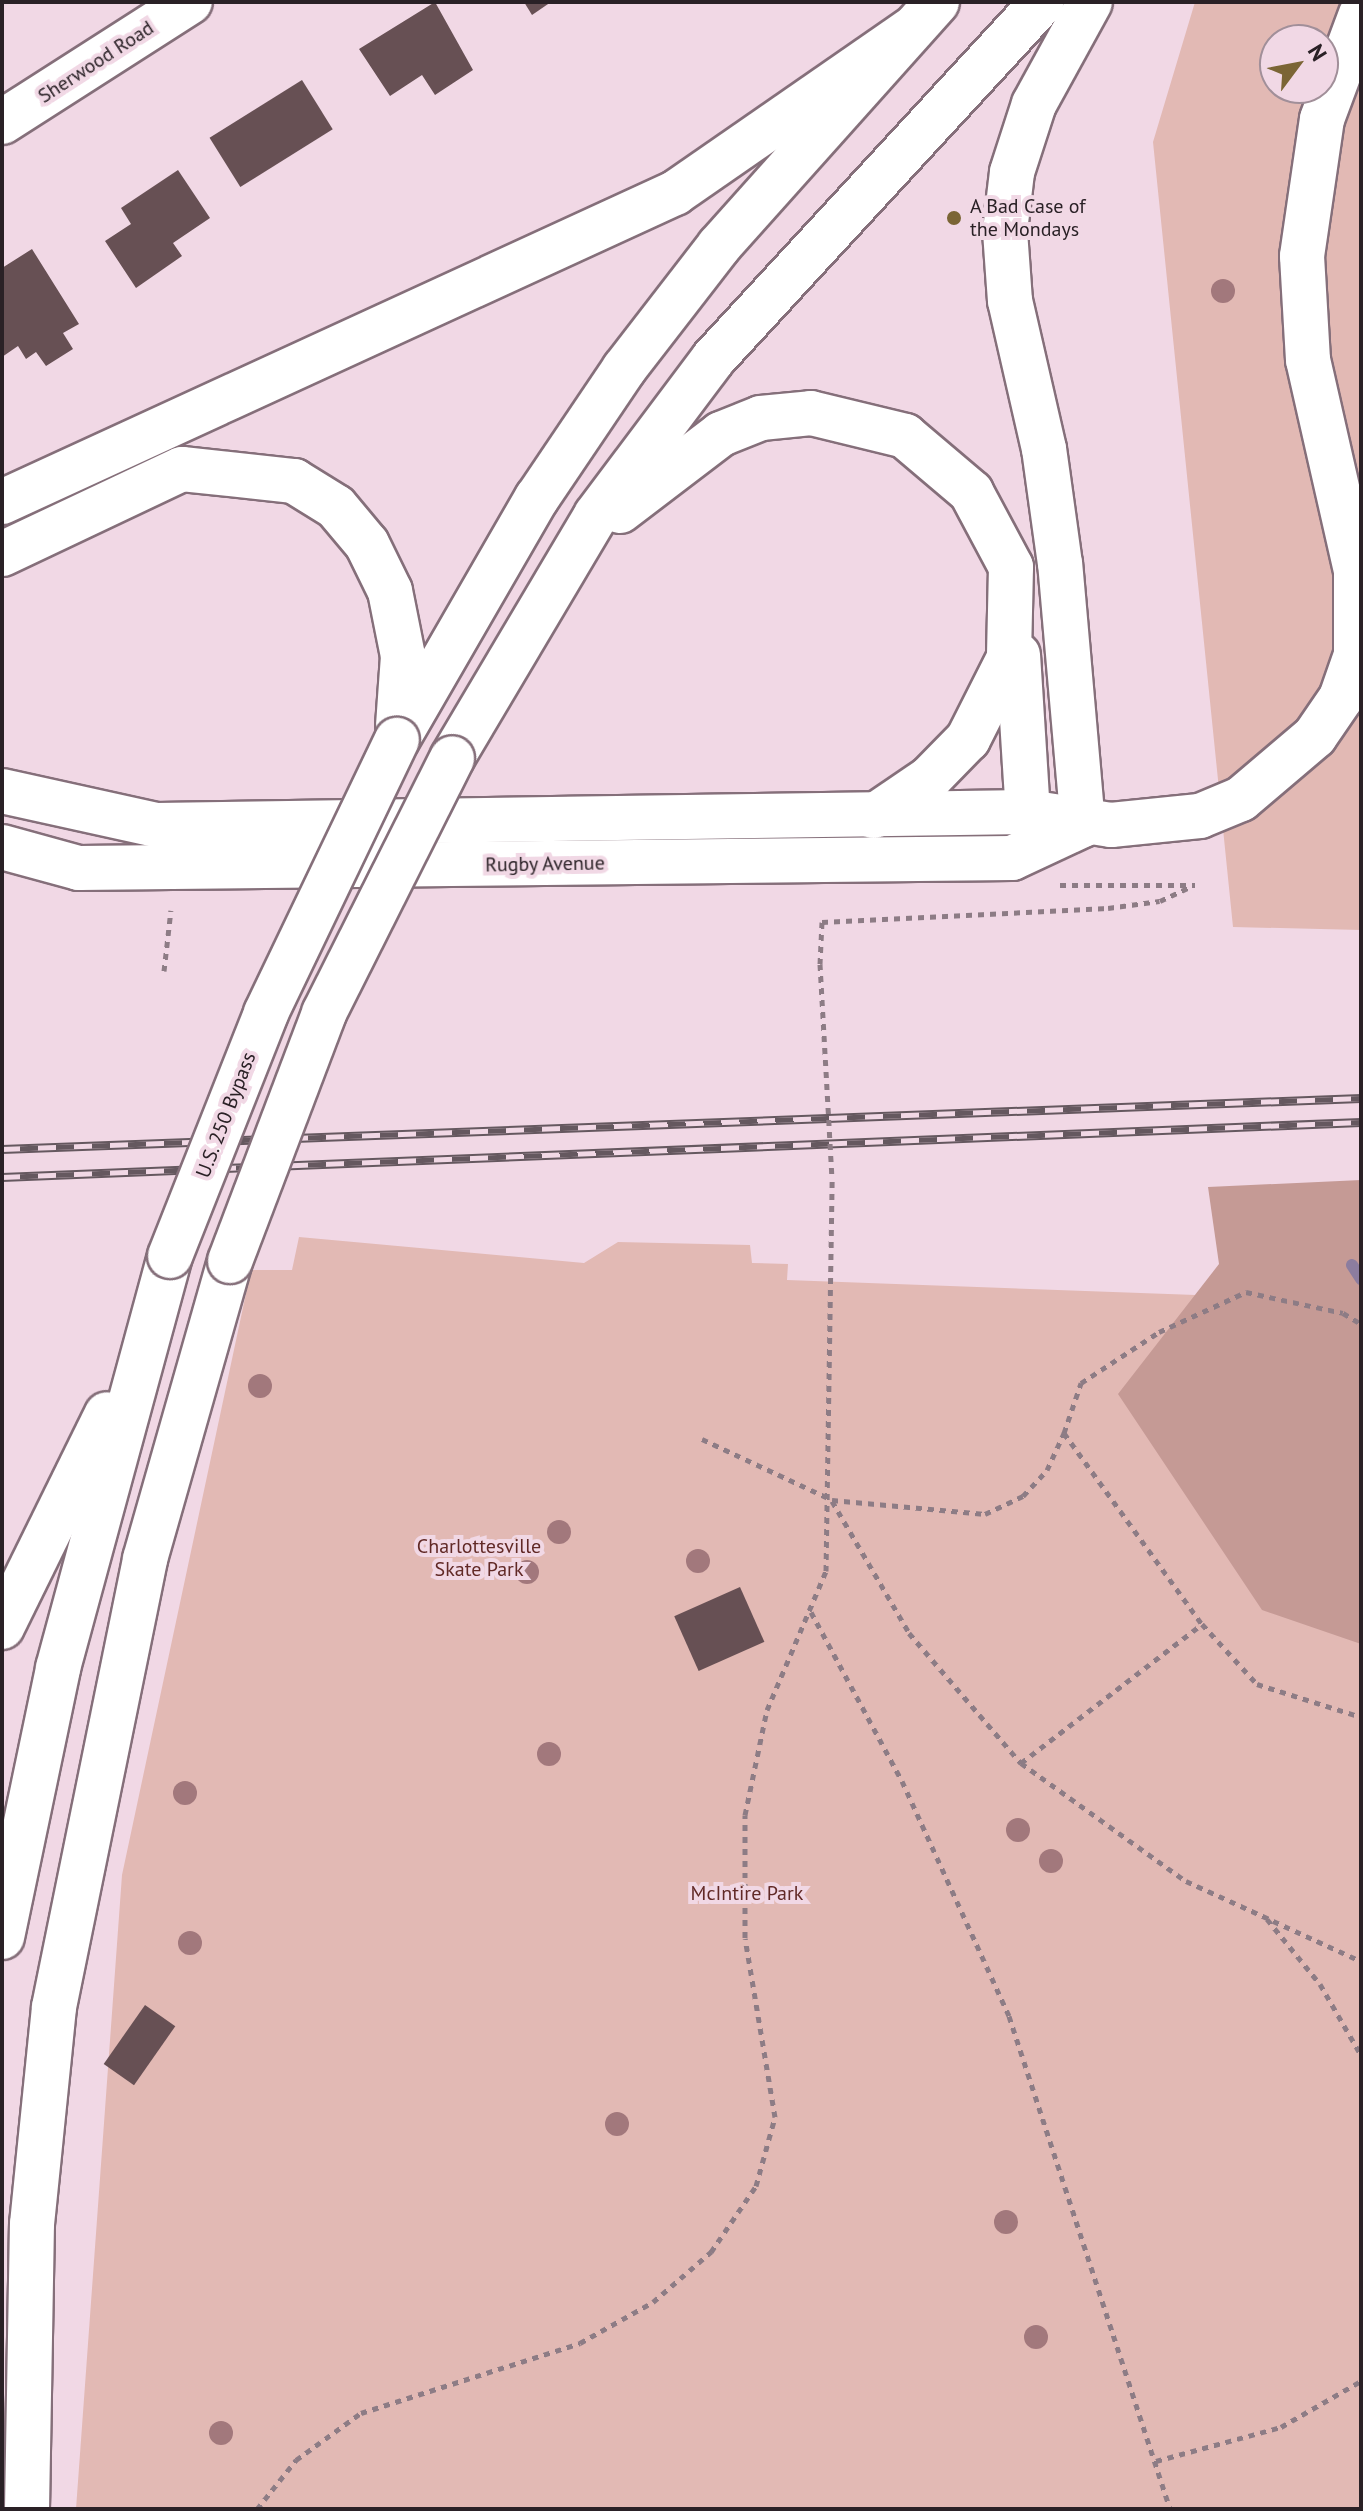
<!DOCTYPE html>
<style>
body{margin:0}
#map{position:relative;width:1363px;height:2511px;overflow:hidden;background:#f1d8e5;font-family:"PT Sans",sans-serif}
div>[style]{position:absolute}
.green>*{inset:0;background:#e2b9b4}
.forest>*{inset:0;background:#c59a95}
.stream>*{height:12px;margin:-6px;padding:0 6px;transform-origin:6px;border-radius:6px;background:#8c7d9f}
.building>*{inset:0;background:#675054;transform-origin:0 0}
.path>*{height:5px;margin-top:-2.5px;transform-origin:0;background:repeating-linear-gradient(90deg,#8d7c85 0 6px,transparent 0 12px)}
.roads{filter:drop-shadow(2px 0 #856f7a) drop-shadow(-2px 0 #856f7a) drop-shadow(0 2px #856f7a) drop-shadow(0 -2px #856f7a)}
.minor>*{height:44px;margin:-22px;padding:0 22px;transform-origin:22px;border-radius:22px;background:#fff}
.highway>*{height:44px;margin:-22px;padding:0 22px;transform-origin:22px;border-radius:22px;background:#fff}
.rail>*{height:9px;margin-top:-4.5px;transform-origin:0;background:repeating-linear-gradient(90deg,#f1d8e5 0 18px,#65585f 0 36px);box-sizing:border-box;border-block:2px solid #65585f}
.path-bridge>*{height:5px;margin-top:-2.5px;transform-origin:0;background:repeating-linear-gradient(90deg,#8d7c85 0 6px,transparent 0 12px)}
.bridges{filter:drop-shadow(2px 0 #856f7a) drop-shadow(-2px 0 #856f7a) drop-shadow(0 2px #856f7a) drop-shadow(0 -2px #856f7a)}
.highway-bridge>*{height:44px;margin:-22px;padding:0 22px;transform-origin:22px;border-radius:22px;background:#fff}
.trees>*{width:24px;height:24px;margin:-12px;border-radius:50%;background:#a2787c}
.dots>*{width:22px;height:22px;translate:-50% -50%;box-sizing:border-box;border:4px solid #f1d8e5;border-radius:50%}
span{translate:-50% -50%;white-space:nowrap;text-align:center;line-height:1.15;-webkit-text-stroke:8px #f1d8e5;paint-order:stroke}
.street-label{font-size:20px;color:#2a2126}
.poi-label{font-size:20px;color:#2a2126}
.left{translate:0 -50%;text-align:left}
.park-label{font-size:20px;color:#612926}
.frame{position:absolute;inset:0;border:4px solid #2a2126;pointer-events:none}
.north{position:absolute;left:1259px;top:24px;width:80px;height:80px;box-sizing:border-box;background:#f1d8e5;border:2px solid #a18f99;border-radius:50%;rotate:58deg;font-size:22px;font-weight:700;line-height:32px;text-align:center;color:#2a2126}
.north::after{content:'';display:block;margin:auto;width:28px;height:36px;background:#7b6535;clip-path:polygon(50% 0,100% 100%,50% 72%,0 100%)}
</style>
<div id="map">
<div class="green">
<i style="clip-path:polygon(evenodd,1195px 2px,1361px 2px,1361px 930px,1233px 927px,1153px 142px,1195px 2px,1275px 40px,1323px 40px,1323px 88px,1275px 88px,1275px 40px)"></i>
<i style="clip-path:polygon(299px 1237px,584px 1263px,618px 1242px,750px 1245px,752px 1263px,788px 1264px,787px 1280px,1361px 1301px,1361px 2509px,76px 2509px,122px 1875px,251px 1270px,292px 1270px)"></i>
</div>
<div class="forest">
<i style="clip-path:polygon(1361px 1180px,1361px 1644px,1262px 1610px,1118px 1394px,1219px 1264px,1208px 1187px)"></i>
</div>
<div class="stream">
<i style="left:1352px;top:1265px;width:17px;rotate:57deg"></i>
</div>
<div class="building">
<i style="clip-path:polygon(435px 2px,473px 70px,435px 95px,422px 75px,390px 96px,359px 49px)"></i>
<i style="clip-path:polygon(524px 2px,551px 2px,532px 15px)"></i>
<i style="left:302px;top:80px;width:58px;height:109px;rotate:58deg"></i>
<i style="clip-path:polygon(178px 170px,210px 218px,173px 243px,182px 256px,136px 288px,105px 241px,131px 224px,121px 208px)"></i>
<i style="clip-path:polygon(32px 249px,79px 324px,63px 333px,73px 349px,46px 366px,36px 352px,26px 359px,18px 346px,2px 357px,2px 268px)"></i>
<i style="left:740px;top:1587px;width:60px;height:72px;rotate:66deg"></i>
<i style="left:145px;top:2005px;width:37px;height:72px;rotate:35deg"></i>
</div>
<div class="path">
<i style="left:1060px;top:885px;width:135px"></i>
<i style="left:820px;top:964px;width:42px;rotate:-87.3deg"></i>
<i style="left:822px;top:922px;width:286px;rotate:-2.8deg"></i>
<i style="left:1108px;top:908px;width:52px;rotate:-7.7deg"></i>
<i style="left:1160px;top:901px;width:33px;rotate:-25deg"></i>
<i style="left:164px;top:971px;width:61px;rotate:-83.5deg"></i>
<i style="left:1064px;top:1433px;width:53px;rotate:-71.2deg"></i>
<i style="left:1081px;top:1383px;width:93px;rotate:-33.2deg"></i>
<i style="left:1159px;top:1332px;width:96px;rotate:-24.7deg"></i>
<i style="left:1246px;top:1292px;width:99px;rotate:12.2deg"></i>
<i style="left:1343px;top:1313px;width:21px;rotate:31deg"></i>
<i style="left:702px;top:1439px;width:144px;rotate:25.1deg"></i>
<i style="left:832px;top:1500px;width:154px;rotate:5.2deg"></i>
<i style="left:985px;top:1514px;width:42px;rotate:-25.3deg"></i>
<i style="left:1023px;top:1496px;width:35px;rotate:-47deg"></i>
<i style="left:1047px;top:1470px;width:41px;rotate:-65.3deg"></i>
<i style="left:1064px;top:1433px;width:236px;rotate:54.2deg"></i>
<i style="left:1202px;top:1624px;width:81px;rotate:47.5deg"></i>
<i style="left:1257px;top:1684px;width:109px;rotate:17.6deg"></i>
<i style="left:832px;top:1501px;width:153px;rotate:59.7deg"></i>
<i style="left:909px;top:1633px;width:172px;rotate:49.3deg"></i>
<i style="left:1021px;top:1763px;width:203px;rotate:35.6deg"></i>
<i style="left:1186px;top:1881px;width:192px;rotate:24.6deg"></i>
<i style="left:811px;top:1612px;width:192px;rotate:61.7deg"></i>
<i style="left:902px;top:1781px;width:258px;rotate:65.5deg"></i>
<i style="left:1009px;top:2016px;width:519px;rotate:71.91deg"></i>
<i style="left:1021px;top:1763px;width:228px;rotate:-37.5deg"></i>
<i style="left:1267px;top:1919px;width:84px;rotate:50.8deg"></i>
<i style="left:1320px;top:1984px;width:82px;rotate:60deg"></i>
<i style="left:1156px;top:2461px;width:130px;rotate:-15.2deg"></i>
<i style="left:1281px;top:2427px;width:92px;rotate:-29.9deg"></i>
<i style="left:257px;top:2509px;width:63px;rotate:-51.5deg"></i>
<i style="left:296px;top:2460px;width:80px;rotate:-35.9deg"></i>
<i style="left:361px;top:2413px;width:230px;rotate:-17.7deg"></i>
<i style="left:580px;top:2343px;width:84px;rotate:-29.3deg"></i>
<i style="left:653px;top:2302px;width:77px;rotate:-40.8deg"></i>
<i style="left:711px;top:2252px;width:80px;rotate:-55.7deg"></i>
<i style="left:756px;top:2186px;width:72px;rotate:-74.6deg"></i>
<i style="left:775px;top:2117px;width:181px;rotate:-99.5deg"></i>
<i style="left:745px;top:1938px;width:123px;rotate:-90deg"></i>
<i style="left:745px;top:1815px;width:107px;rotate:-78.2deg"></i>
<i style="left:767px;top:1710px;width:151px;rotate:-67deg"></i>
<i style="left:826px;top:1571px;width:395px;rotate:-89.1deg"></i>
</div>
<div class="roads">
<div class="minor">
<i style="left:2px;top:122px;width:223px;rotate:-32.6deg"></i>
<i style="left:2px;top:791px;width:159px;rotate:12.4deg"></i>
<i style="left:157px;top:825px;width:871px;rotate:-0.86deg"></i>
<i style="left:1028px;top:812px;width:84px;rotate:8.9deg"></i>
<i style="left:1111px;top:825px;width:89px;rotate:-5.8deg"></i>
<i style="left:1200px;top:816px;width:44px;rotate:-22.5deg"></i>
<i style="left:1241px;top:799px;width:97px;rotate:-40.4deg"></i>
<i style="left:1315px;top:736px;width:46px;rotate:-55.6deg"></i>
<i style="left:1341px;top:698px;width:46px;rotate:-70.8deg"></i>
<i style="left:1356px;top:655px;width:84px;rotate:-90deg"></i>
<i style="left:1356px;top:571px;width:216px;rotate:-102.8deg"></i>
<i style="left:1308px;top:360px;width:104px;rotate:-93.3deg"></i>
<i style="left:1302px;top:256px;width:138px;rotate:-81.7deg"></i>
<i style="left:1322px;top:119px;width:112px;rotate:-69.6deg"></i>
<i style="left:2px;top:847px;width:80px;rotate:15.3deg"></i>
<i style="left:79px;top:868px;width:933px;rotate:-0.61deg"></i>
<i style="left:1012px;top:858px;width:78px;rotate:-24.9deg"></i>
</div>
<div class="highway">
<i style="left:2px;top:502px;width:741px;rotate:-24.66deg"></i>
<i style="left:675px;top:193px;width:288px;rotate:-34.7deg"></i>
<i style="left:620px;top:511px;width:127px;rotate:-37.3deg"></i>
<i style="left:721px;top:434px;width:43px;rotate:-21.8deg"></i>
<i style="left:761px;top:418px;width:50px;rotate:-5.7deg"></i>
<i style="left:811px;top:413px;width:97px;rotate:13.7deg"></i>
<i style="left:905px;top:436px;width:87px;rotate:40.3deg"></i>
<i style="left:971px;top:492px;width:85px;rotate:61.9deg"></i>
<i style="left:1011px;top:567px;width:91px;rotate:91.3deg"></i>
<i style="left:1009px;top:658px;width:91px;rotate:116.8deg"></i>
<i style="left:968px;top:739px;width:54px;rotate:134.3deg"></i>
<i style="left:930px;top:778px;width:68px;rotate:145.8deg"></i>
<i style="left:2px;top:554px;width:199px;rotate:-25.3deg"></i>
<i style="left:182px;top:469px;width:113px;rotate:6.1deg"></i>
<i style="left:294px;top:481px;width:49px;rotate:31.8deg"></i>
<i style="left:336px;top:507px;width:48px;rotate:50deg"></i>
<i style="left:367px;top:544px;width:52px;rotate:63.9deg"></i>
<i style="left:390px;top:591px;width:66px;rotate:78.7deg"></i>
<i style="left:403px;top:656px;width:69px;rotate:94.1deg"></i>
<i style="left:1018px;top:655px;width:157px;rotate:86.4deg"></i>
<i style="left:397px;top:740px;width:280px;rotate:-60deg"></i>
<i style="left:537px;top:498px;width:156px;rotate:-56deg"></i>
<i style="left:624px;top:369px;width:155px;rotate:-52.3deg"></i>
<i style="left:719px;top:246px;width:327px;rotate:-48.2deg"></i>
<i style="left:452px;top:758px;width:282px;rotate:-59.3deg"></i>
<i style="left:596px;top:515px;width:195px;rotate:-53.1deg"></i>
<i style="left:713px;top:359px;width:485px;rotate:-47.3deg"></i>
<i style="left:1083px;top:825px;width:262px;rotate:-95deg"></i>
<i style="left:1060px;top:564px;width:116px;rotate:-97.9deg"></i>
<i style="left:1044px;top:449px;width:152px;rotate:-102.9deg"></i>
<i style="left:1010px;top:301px;width:70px;rotate:-94.1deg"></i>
<i style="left:1005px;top:231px;width:59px;rotate:-83.2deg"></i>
<i style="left:1012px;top:172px;width:71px;rotate:-72.1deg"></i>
<i style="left:1034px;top:104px;width:116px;rotate:-61.2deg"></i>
<i style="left:2px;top:1627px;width:237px;rotate:-63.8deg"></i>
<i style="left:2px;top:1937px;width:275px;rotate:-78.2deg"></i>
<i style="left:58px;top:1668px;width:427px;rotate:-74.8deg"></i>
<i style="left:27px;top:2509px;width:285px;rotate:-89deg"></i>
<i style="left:32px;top:2224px;width:218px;rotate:-84.2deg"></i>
<i style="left:54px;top:2007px;width:457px;rotate:-78.5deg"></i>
<i style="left:145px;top:1559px;width:310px;rotate:-74.1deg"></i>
</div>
</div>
<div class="rail">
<i style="left:2px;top:1149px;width:1360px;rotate:-2.15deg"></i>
<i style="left:2px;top:1177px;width:1360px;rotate:-2.32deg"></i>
</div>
<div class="path-bridge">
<i style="left:820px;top:964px;width:212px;rotate:86.8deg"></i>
</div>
<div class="bridges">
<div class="highway-bridge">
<i style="left:170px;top:1256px;width:261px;rotate:-68.4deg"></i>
<i style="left:266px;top:1013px;width:303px;rotate:-64.4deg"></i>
<i style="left:230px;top:1261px;width:265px;rotate:-69.2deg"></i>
<i style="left:324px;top:1013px;width:285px;rotate:-63.3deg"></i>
</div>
</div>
<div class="trees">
<i style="left:1223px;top:291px"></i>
<i style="left:260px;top:1386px"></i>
<i style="left:559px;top:1532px"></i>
<i style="left:698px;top:1561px"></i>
<i style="left:527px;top:1572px"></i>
<i style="left:549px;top:1754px"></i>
<i style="left:185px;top:1793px"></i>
<i style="left:1018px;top:1830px"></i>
<i style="left:1051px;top:1861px"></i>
<i style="left:190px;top:1943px"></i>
<i style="left:617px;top:2124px"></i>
<i style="left:1006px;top:2222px"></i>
<i style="left:1036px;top:2337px"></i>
<i style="left:221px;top:2433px"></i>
</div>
<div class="dots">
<i style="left:954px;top:218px;background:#7b6535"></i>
</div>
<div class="street-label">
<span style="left:96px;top:62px;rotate:-33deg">Sherwood Road</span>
<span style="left:545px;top:864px;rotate:-1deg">Rugby Avenue</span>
<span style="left:226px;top:1115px;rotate:-69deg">U.S. 250 Bypass</span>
</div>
<div class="poi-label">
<span class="left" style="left:970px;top:218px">A Bad Case of<br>the Mondays</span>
</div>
<div class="park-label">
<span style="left:479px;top:1558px">Charlottesville<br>Skate Park</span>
<span style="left:747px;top:1893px">McIntire Park</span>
</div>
<div class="frame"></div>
<div class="north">N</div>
</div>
